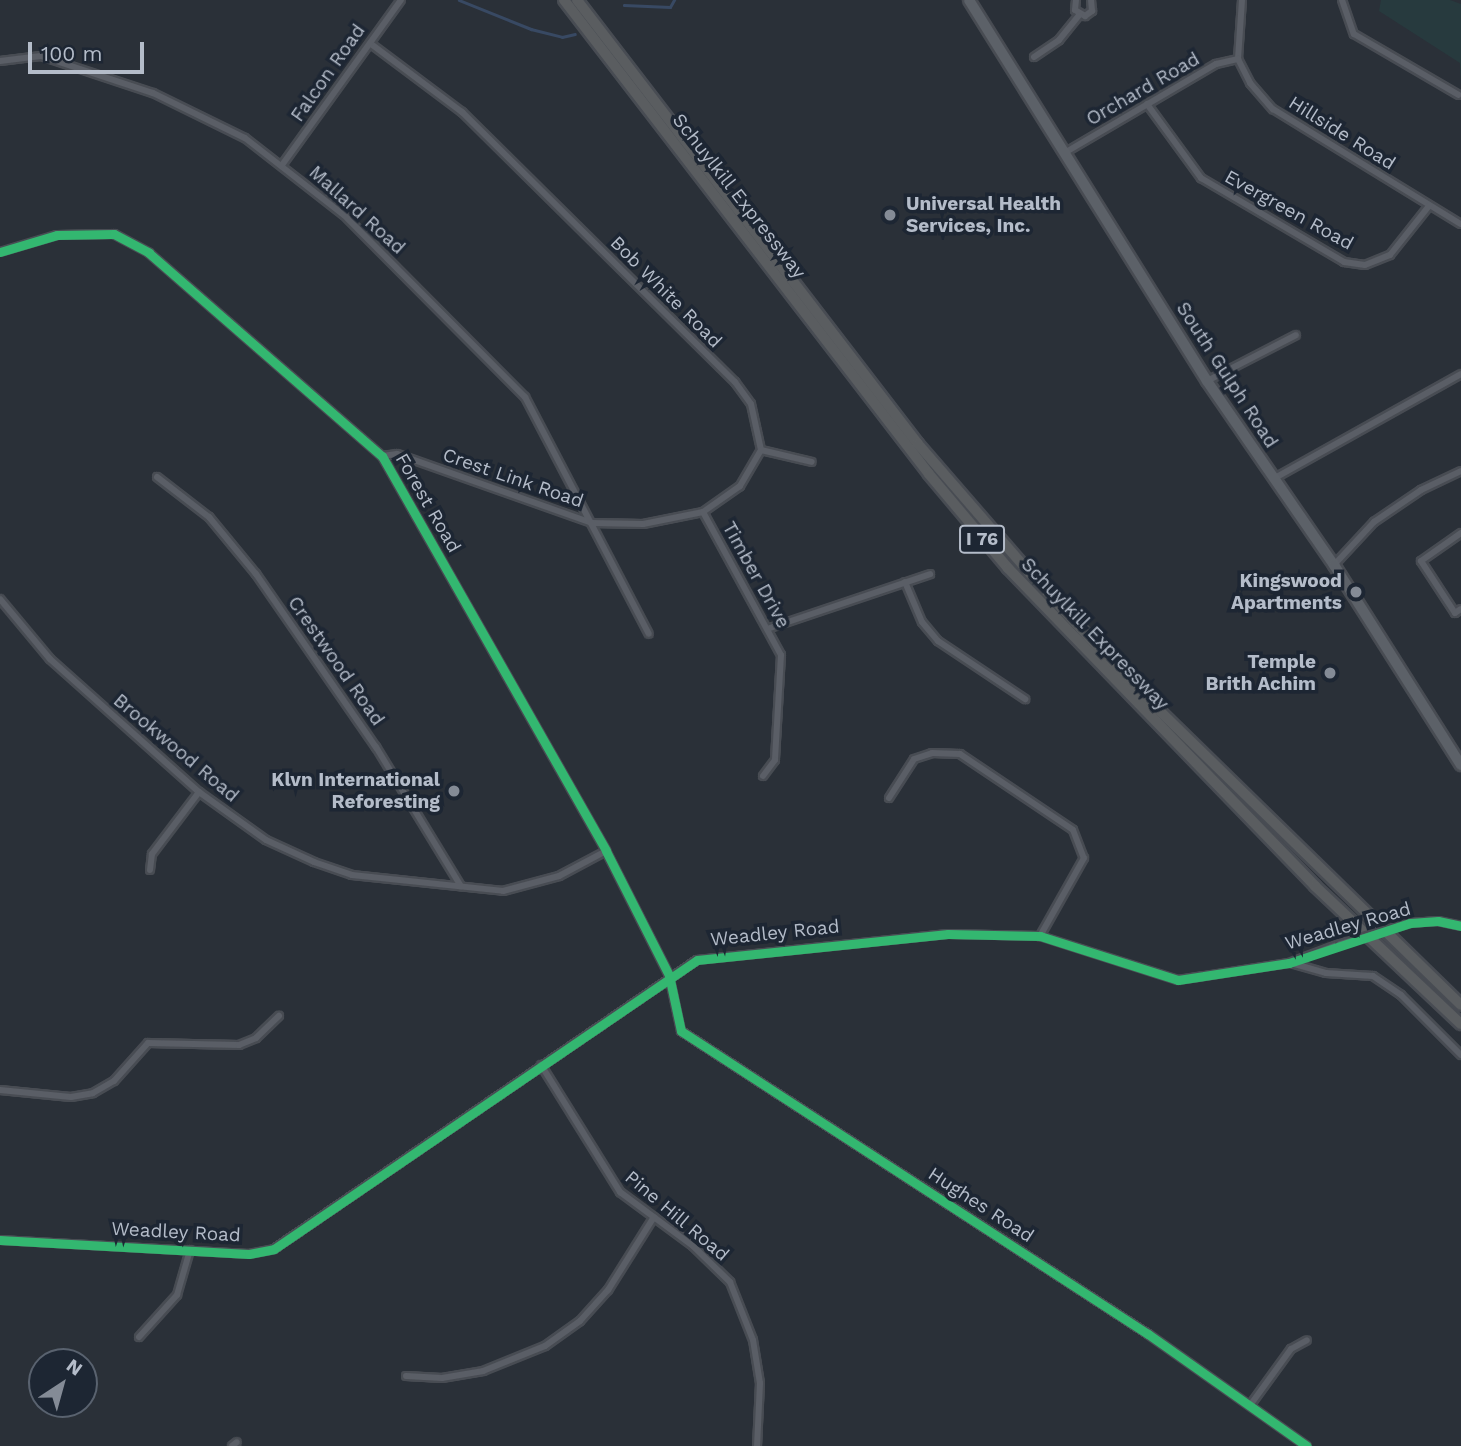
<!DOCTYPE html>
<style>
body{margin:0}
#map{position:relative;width:1461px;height:1446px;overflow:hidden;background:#2a3038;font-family:"Work Sans",sans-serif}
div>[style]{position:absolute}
.green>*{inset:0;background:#273a3e}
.stream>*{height:2.5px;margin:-1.25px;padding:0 1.25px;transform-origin:1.25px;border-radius:1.25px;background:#384963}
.roads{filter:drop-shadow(2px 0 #484c53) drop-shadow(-2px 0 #484c53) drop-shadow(0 2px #484c53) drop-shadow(0 -2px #484c53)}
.street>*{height:6px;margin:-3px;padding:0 3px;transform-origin:3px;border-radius:3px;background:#5a5e66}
.primary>*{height:10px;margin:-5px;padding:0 5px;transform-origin:5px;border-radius:5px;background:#5c6168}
.highway>*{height:10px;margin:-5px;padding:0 5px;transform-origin:5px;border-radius:5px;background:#5a5d60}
.bridges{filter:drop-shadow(2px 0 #484c53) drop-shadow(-2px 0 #484c53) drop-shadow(0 2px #484c53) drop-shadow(0 -2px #484c53)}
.street-bridge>*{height:6px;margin:-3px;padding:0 3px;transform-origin:3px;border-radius:3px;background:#5a5e66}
.cycleway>*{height:9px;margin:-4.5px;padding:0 4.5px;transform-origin:4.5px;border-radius:4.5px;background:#33b770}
.dots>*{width:19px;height:19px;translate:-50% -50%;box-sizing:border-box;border:4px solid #1d2633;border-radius:50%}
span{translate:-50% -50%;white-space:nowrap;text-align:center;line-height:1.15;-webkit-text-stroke:7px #1d2633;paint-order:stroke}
.shield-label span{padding:2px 5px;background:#1d2633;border:2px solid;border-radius:5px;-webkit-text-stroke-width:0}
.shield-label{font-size:18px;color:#b4bcc9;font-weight:700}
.street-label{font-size:19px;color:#b4bcc9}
.poi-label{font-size:19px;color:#b4bcc9;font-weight:700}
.left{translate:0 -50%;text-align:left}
.right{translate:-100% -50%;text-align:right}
.north{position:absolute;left:28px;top:1348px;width:70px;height:70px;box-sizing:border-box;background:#1d2633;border:2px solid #59626f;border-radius:50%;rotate:36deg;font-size:19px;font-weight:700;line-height:28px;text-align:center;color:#b4bcc9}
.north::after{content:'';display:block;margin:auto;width:24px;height:32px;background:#848b96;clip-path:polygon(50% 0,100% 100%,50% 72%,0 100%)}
.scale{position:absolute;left:28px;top:42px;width:116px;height:32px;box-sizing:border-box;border:4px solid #b4bcc9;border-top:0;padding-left:9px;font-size:21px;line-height:24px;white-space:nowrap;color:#b4bcc9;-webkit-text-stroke:5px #1d2633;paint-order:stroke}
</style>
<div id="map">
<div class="green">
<i style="clip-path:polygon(1381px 0,1450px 0,1461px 4px,1461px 86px,1460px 63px,1379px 11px)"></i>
</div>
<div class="stream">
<i style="left:459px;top:0;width:78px;rotate:21.9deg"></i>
<i style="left:531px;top:29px;width:32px;rotate:14deg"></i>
<i style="left:562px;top:37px;width:13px;rotate:-13deg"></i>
<i style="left:624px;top:5px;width:46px;rotate:2.5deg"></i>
<i style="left:670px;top:7px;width:8px;rotate:-60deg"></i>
</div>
<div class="roads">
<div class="street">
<i style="left:1076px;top:0;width:10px;rotate:96deg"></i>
<i style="left:1075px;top:10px;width:12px;rotate:31deg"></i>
<i style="left:1085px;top:16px;width:9px;rotate:-36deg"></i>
<i style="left:1092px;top:11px;width:11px;rotate:-95deg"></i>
<i style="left:1242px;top:0;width:59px;rotate:93.9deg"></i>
<i style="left:1238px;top:59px;width:27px;rotate:63deg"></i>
<i style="left:1250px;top:83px;width:35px;rotate:49deg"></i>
<i style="left:1273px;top:109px;width:220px;rotate:31.5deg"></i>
<i style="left:1342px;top:0;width:36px;rotate:71deg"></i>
<i style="left:1354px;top:34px;width:121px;rotate:30.2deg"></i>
<i style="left:371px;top:44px;width:114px;rotate:36.8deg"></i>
<i style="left:462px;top:112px;width:384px;rotate:44.7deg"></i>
<i style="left:735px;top:382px;width:27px;rotate:54deg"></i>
<i style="left:751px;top:404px;width:47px;rotate:77.7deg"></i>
<i style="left:761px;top:450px;width:42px;rotate:120.3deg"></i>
<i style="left:740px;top:486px;width:45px;rotate:144.9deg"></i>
<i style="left:703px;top:512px;width:61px;rotate:168.7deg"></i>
<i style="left:643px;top:524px;width:51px;rotate:-178.9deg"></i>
<i style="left:592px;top:523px;width:207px;rotate:-160.5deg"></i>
<i style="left:397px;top:454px;width:15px;rotate:172deg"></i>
<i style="left:1034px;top:57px;width:30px;rotate:-34deg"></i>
<i style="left:1059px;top:40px;width:32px;rotate:-51deg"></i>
<i style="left:0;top:61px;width:41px;rotate:-7deg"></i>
<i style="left:41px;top:56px;width:118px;rotate:18.3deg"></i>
<i style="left:153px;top:93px;width:102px;rotate:26.1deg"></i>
<i style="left:245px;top:138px;width:125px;rotate:37.9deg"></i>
<i style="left:344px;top:215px;width:257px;rotate:45.2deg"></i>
<i style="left:525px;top:397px;width:267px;rotate:62.4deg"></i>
<i style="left:1147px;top:104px;width:92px;rotate:53.9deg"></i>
<i style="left:1201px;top:178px;width:166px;rotate:30.4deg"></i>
<i style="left:1344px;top:262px;width:21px;rotate:8deg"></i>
<i style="left:1365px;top:265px;width:27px;rotate:-22deg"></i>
<i style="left:1390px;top:255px;width:63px;rotate:-51.5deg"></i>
<i style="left:1066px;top:152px;width:174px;rotate:-30.4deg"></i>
<i style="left:1216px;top:64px;width:23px;rotate:-13deg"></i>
<i style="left:282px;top:165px;width:203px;rotate:-54.2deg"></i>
<i style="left:0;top:252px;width:59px;rotate:-16.6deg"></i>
<i style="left:57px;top:235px;width:57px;rotate:-1deg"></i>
<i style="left:114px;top:234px;width:40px;rotate:28deg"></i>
<i style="left:149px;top:253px;width:309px;rotate:41.1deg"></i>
<i style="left:382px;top:456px;width:454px;rotate:60.4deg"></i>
<i style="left:606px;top:851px;width:139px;rotate:63.1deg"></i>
<i style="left:669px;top:975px;width:57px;rotate:77.9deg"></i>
<i style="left:681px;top:1031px;width:557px;rotate:32.98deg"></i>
<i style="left:1148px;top:1334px;width:194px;rotate:35.2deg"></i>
<i style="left:1207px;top:381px;width:100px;rotate:-27.3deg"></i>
<i style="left:761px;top:450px;width:52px;rotate:13.2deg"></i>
<i style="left:157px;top:477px;width:66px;rotate:37.6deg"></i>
<i style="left:209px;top:517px;width:74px;rotate:50.5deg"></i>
<i style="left:256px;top:574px;width:211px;rotate:55.3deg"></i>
<i style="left:376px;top:747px;width:163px;rotate:58.6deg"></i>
<i style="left:1275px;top:478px;width:213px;rotate:-29.2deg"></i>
<i style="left:703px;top:512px;width:163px;rotate:61.4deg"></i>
<i style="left:781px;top:655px;width:105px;rotate:93.3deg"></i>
<i style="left:775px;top:760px;width:20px;rotate:127deg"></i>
<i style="left:1461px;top:533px;width:49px;rotate:145deg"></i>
<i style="left:1421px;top:561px;width:62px;rotate:56.8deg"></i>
<i style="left:1455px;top:613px;width:7px;rotate:-34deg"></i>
<i style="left:1334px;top:565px;width:59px;rotate:-47.1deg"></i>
<i style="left:1374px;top:522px;width:57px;rotate:-34.2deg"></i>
<i style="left:1421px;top:490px;width:44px;rotate:-25.4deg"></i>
<i style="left:905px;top:582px;width:43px;rotate:67deg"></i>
<i style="left:922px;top:622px;width:25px;rotate:50deg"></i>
<i style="left:938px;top:641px;width:105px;rotate:33.7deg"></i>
<i style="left:0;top:599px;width:78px;rotate:50.2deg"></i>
<i style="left:50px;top:659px;width:200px;rotate:41.8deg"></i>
<i style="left:199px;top:792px;width:82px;rotate:35.6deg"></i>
<i style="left:266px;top:840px;width:53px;rotate:24.6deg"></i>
<i style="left:314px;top:862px;width:40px;rotate:18.9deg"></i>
<i style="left:352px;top:875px;width:152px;rotate:6deg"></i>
<i style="left:503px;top:891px;width:58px;rotate:-15deg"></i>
<i style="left:559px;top:876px;width:53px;rotate:-28deg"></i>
<i style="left:770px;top:628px;width:169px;rotate:-18.6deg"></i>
<i style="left:889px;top:798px;width:46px;rotate:-57.3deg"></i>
<i style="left:914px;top:759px;width:19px;rotate:-18deg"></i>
<i style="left:932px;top:753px;width:28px;rotate:2deg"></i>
<i style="left:960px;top:754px;width:136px;rotate:33.9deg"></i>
<i style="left:1073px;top:830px;width:30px;rotate:69deg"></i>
<i style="left:1084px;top:858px;width:90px;rotate:119.4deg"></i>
<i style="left:150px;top:870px;width:16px;rotate:-83deg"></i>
<i style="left:152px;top:854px;width:78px;rotate:-52.8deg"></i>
<i style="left:1410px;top:923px;width:28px;rotate:-4deg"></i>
<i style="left:1438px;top:921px;width:24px;rotate:12deg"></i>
<i style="left:1291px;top:963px;width:36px;rotate:16deg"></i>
<i style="left:1326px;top:973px;width:47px;rotate:3.7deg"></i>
<i style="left:1373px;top:976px;width:34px;rotate:34deg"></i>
<i style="left:1401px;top:995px;width:85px;rotate:45deg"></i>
<i style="left:541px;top:1065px;width:150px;rotate:58.1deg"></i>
<i style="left:620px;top:1192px;width:91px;rotate:36.5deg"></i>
<i style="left:693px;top:1246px;width:52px;rotate:44.2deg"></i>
<i style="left:730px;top:1282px;width:62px;rotate:68.4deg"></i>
<i style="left:753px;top:1340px;width:44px;rotate:80.8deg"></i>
<i style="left:760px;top:1383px;width:63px;rotate:92.7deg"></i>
<i style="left:0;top:1090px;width:71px;rotate:5.6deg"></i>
<i style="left:71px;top:1097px;width:22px;rotate:-10deg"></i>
<i style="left:93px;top:1093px;width:24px;rotate:-30deg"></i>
<i style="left:114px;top:1081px;width:51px;rotate:-48.2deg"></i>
<i style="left:148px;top:1043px;width:91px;rotate:1.3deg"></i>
<i style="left:239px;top:1045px;width:18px;rotate:-22deg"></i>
<i style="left:256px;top:1038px;width:32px;rotate:-44deg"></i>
<i style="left:0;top:1240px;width:249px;rotate:3.2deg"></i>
<i style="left:249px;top:1254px;width:25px;rotate:-11deg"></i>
<i style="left:274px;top:1249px;width:512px;rotate:-34.34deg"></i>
<i style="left:697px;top:960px;width:252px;rotate:-5.9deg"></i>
<i style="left:948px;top:934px;width:92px;rotate:1.2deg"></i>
<i style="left:1040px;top:936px;width:145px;rotate:17.7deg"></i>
<i style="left:1178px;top:980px;width:112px;rotate:-8.7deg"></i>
<i style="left:1289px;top:963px;width:54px;rotate:-20.4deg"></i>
<i style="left:139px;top:1337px;width:57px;rotate:-47.9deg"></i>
<i style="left:177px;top:1295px;width:47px;rotate:-73.9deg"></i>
<i style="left:406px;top:1376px;width:36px;rotate:3deg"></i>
<i style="left:442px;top:1378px;width:42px;rotate:-9.7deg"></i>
<i style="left:483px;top:1371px;width:67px;rotate:-22deg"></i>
<i style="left:545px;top:1346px;width:43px;rotate:-35.5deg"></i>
<i style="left:580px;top:1321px;width:42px;rotate:-47.9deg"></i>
<i style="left:608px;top:1290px;width:86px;rotate:-57.8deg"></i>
<i style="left:1251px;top:1404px;width:68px;rotate:-54deg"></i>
<i style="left:1291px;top:1349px;width:18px;rotate:-29deg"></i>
<i style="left:232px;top:1446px;width:6px;rotate:-39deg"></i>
</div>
<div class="primary">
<i style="left:969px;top:0;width:449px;rotate:58deg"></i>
<i style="left:1207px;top:381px;width:224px;rotate:55.4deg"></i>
<i style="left:1334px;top:565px;width:237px;rotate:57.6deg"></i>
</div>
<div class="highway">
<i style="left:564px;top:0;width:598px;rotate:52.4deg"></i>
<i style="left:929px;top:474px;width:123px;rotate:50deg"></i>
<i style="left:1008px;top:568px;width:442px;rotate:46deg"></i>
<i style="left:1315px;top:886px;width:201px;rotate:43.4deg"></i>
<i style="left:577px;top:0;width:560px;rotate:52.48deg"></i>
<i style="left:918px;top:444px;width:167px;rotate:49.1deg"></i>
<i style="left:1027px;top:570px;width:149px;rotate:47.4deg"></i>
<i style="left:1128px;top:680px;width:465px;rotate:44.3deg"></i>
</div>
</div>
<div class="bridges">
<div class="street-bridge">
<i style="left:1340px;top:944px;width:73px;rotate:-16.7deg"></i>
</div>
</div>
<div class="cycleway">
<i style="left:0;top:252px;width:59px;rotate:-16.6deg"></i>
<i style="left:57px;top:235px;width:57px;rotate:-1deg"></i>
<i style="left:114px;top:234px;width:40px;rotate:28deg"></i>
<i style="left:149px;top:253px;width:309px;rotate:41.1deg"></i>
<i style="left:382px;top:456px;width:454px;rotate:60.4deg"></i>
<i style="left:606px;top:851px;width:139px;rotate:63.1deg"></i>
<i style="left:669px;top:975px;width:57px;rotate:77.9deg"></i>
<i style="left:681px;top:1031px;width:557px;rotate:32.98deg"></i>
<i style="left:1148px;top:1334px;width:194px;rotate:35.2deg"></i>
<i style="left:0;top:1240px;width:249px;rotate:3.2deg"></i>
<i style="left:249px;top:1254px;width:25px;rotate:-11deg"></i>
<i style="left:274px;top:1249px;width:512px;rotate:-34.34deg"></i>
<i style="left:697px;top:960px;width:252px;rotate:-5.9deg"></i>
<i style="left:948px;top:934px;width:92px;rotate:1.2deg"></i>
<i style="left:1040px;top:936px;width:145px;rotate:17.7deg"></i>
<i style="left:1178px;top:980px;width:112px;rotate:-8.7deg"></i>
<i style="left:1289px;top:963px;width:127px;rotate:-18.3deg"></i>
<i style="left:1410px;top:923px;width:28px;rotate:-4deg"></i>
<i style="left:1438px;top:921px;width:24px;rotate:12deg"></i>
</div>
<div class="dots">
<i style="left:890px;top:215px;background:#848b96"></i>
<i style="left:1356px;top:592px;background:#848b96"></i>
<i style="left:1330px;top:673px;background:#848b96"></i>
<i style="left:454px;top:791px;background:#848b96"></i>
</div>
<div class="shield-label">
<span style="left:982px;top:539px">I 76</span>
</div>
<div class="street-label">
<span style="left:328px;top:73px;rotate:-55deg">Falcon Road</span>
<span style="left:1143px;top:89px;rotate:-30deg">Orchard Road</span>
<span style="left:1342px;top:133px;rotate:32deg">Hillside Road</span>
<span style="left:739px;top:196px;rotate:52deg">Schuylkill Expressway</span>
<span style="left:357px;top:210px;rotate:42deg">Mallard Road</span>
<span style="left:1289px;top:210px;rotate:29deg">Evergreen Road</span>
<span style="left:666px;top:292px;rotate:45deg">Bob White Road</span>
<span style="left:1227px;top:375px;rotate:57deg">South Gulph Road</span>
<span style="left:513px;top:478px;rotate:19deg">Crest Link Road</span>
<span style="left:428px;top:503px;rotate:60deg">Forest Road</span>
<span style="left:756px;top:575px;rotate:61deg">Timber Drive</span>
<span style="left:1095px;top:634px;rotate:46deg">Schuylkill Expressway</span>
<span style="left:336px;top:661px;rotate:55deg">Crestwood Road</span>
<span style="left:176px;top:748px;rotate:40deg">Brookwood Road</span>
<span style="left:1348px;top:926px;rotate:-16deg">Weadley Road</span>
<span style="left:775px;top:933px;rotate:-6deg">Weadley Road</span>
<span style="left:981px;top:1205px;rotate:33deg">Hughes Road</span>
<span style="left:677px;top:1216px;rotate:40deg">Pine Hill Road</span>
<span style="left:176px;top:1232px;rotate:3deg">Weadley Road</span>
</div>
<div class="poi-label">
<span class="left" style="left:906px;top:215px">Universal Health<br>Services, Inc.</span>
<span class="right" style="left:1342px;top:592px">Kingswood<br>Apartments</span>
<span class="right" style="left:1316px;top:673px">Temple<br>Brith Achim</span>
<span class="right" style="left:440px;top:791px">Klvn International<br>Reforesting</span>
</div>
<div class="north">N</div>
<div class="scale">100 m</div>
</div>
